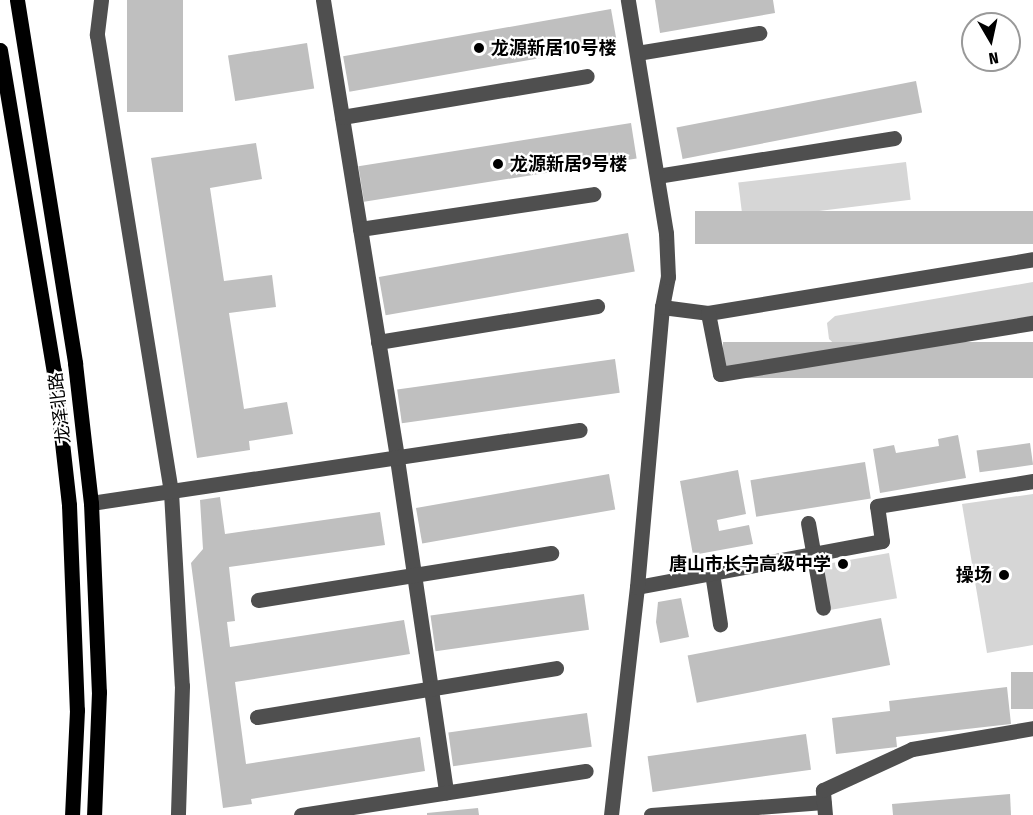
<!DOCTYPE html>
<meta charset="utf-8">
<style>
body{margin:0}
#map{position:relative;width:1033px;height:815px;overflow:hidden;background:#fff;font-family:"Fira Sans Condensed","Noto Sans SC",sans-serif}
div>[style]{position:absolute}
.green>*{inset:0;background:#d6d6d6;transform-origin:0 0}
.building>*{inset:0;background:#bfbfbf;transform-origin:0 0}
.minor>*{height:15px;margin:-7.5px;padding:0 7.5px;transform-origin:7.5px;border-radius:7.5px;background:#4f4f4f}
.major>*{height:15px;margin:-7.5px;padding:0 7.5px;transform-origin:7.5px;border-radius:7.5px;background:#000}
.dots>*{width:16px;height:16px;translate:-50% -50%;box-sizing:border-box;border:3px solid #fff;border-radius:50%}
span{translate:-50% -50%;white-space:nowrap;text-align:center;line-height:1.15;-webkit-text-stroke:4.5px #fff;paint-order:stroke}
.poi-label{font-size:18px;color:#000;font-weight:700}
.left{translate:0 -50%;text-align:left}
.right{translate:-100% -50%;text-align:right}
.street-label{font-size:18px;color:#000}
.north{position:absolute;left:961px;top:12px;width:60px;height:60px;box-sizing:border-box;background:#fff;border:2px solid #999;border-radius:50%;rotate:171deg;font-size:16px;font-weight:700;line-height:24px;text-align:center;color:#000}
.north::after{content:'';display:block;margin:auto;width:21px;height:27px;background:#000;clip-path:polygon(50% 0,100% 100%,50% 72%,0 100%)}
</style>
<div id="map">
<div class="green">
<i style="left:906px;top:162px;width:38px;height:169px;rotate:83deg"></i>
<i style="clip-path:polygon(1033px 282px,1033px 316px,840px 349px,829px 339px,827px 323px,835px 316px)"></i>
<i style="clip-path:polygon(1033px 494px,1033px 645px,987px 653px,962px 504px)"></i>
<i style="left:889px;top:553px;width:46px;height:68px;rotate:80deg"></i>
</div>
<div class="building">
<i style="left:127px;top:0;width:56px;height:112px"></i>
<i style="clip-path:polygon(655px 0,773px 0,775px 13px,660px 33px)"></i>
<i style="left:611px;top:9px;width:36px;height:272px;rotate:80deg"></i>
<i style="left:307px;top:43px;width:46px;height:80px;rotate:81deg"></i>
<i style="left:916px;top:81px;width:32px;height:244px;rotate:79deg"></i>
<i style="left:631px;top:123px;width:36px;height:276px;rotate:81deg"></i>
<i style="clip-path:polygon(256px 143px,262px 179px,210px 188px,224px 281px,272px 275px,276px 307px,229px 313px,244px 409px,287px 402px,293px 434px,249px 441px,250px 450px,197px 458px,151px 158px)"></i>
<i style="left:1033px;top:211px;width:33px;height:338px;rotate:90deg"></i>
<i style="left:628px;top:233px;width:39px;height:253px;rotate:80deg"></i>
<i style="left:1033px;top:342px;width:36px;height:310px;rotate:90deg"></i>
<i style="left:615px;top:359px;width:34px;height:220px;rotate:82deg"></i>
<i style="clip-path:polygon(958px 435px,966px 478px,880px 493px,873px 449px,894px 445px,896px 453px,939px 446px,938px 439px)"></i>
<i style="left:1030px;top:443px;width:22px;height:54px;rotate:82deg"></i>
<i style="left:865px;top:462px;width:37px;height:116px;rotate:81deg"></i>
<i style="clip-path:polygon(738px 470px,746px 514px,717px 520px,719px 531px,749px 525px,753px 544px,693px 555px,680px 481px)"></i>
<i style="left:609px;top:474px;width:36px;height:196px;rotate:80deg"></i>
<i style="clip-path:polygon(220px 497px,225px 534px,380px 512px,385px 545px,229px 567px,235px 621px,227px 622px,230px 647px,404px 620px,410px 654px,235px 682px,246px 764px,420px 737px,425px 771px,251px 799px,252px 804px,223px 808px,191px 563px,203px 549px,200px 500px)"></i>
<i style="left:584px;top:594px;width:36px;height:155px;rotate:82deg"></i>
<i style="clip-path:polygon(681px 598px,689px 637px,660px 643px,656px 622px,658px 602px)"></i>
<i style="left:881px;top:618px;width:48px;height:197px;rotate:79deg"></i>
<i style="left:1033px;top:672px;width:37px;height:22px;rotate:90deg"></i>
<i style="clip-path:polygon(1007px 687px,1011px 724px,896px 737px,897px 747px,836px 754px,832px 718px,890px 711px,889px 701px)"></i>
<i style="left:587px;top:713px;width:34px;height:140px;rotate:82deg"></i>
<i style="left:806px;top:734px;width:36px;height:160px;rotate:82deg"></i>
<i style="clip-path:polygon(1010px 794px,1011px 815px,893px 815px,892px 804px)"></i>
<i style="clip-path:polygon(478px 808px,479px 815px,427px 815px,427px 813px)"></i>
</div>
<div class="minor">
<i style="left:101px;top:0;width:35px;rotate:97deg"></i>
<i style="left:97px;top:35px;width:463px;rotate:80.8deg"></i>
<i style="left:171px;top:492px;width:194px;rotate:86.8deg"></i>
<i style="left:182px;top:686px;width:129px;rotate:91.8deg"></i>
<i style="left:323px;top:0;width:465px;rotate:80.8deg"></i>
<i style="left:397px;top:459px;width:337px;rotate:81.6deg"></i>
<i style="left:637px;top:53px;width:124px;rotate:-9.3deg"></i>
<i style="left:342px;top:117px;width:248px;rotate:-9.5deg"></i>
<i style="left:657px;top:176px;width:240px;rotate:-9.1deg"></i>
<i style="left:360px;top:229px;width:236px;rotate:-8.5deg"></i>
<i style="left:662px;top:307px;width:46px;rotate:7.4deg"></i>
<i style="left:708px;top:313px;width:329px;rotate:-9.4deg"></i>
<i style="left:708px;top:313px;width:62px;rotate:78.9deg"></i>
<i style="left:720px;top:374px;width:317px;rotate:-9.3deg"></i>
<i style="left:378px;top:342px;width:222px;rotate:-9.3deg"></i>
<i style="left:91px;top:503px;width:494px;rotate:-8.5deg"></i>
<i style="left:808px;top:523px;width:86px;rotate:80deg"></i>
<i style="left:712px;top:573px;width:52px;rotate:81.1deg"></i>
<i style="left:637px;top:587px;width:249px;rotate:-10.6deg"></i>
<i style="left:882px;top:541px;width:35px;rotate:-98deg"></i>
<i style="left:877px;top:506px;width:158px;rotate:-9.1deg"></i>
<i style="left:258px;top:600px;width:297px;rotate:-9.1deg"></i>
<i style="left:257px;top:717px;width:303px;rotate:-9.3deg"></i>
<i style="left:301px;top:815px;width:288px;rotate:-8.8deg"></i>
<i style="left:611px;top:815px;width:229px;rotate:-83.5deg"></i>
<i style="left:637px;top:587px;width:281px;rotate:-84.9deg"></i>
<i style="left:662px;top:307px;width:31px;rotate:-79deg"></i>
<i style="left:668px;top:277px;width:44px;rotate:-92.6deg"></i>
<i style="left:666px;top:233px;width:236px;rotate:-99.3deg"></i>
<i style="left:651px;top:815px;width:173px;rotate:-4.3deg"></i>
<i style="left:825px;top:815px;width:25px;rotate:-95deg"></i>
<i style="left:823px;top:790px;width:98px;rotate:-24.7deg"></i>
<i style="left:912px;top:749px;width:123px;rotate:-9.8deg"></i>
</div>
<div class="major">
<i style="left:17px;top:0;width:368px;rotate:80.9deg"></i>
<i style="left:75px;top:363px;width:141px;rotate:83.5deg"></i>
<i style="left:91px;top:503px;width:189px;rotate:87.6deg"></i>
<i style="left:99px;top:692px;width:123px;rotate:92.3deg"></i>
<i style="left:0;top:50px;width:326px;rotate:80.5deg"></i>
<i style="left:54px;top:371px;width:135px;rotate:83.6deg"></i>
<i style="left:69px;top:505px;width:205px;rotate:87.8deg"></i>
<i style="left:77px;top:710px;width:105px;rotate:92.7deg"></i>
</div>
<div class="dots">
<i style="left:479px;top:48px;background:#000"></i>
<i style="left:498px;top:164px;background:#000"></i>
<i style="left:843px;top:564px;background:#000"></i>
<i style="left:1004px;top:575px;background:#000"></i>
</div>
<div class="poi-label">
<span class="left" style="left:491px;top:48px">龙源新居10号楼</span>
<span class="left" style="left:510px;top:164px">龙源新居9号楼</span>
<span class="right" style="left:831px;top:564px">唐山市长宁高级中学</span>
<span class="right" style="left:992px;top:575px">操场</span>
</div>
<div class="street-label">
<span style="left:60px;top:408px;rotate:-97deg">龙泽北路</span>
</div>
<div class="north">N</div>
</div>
